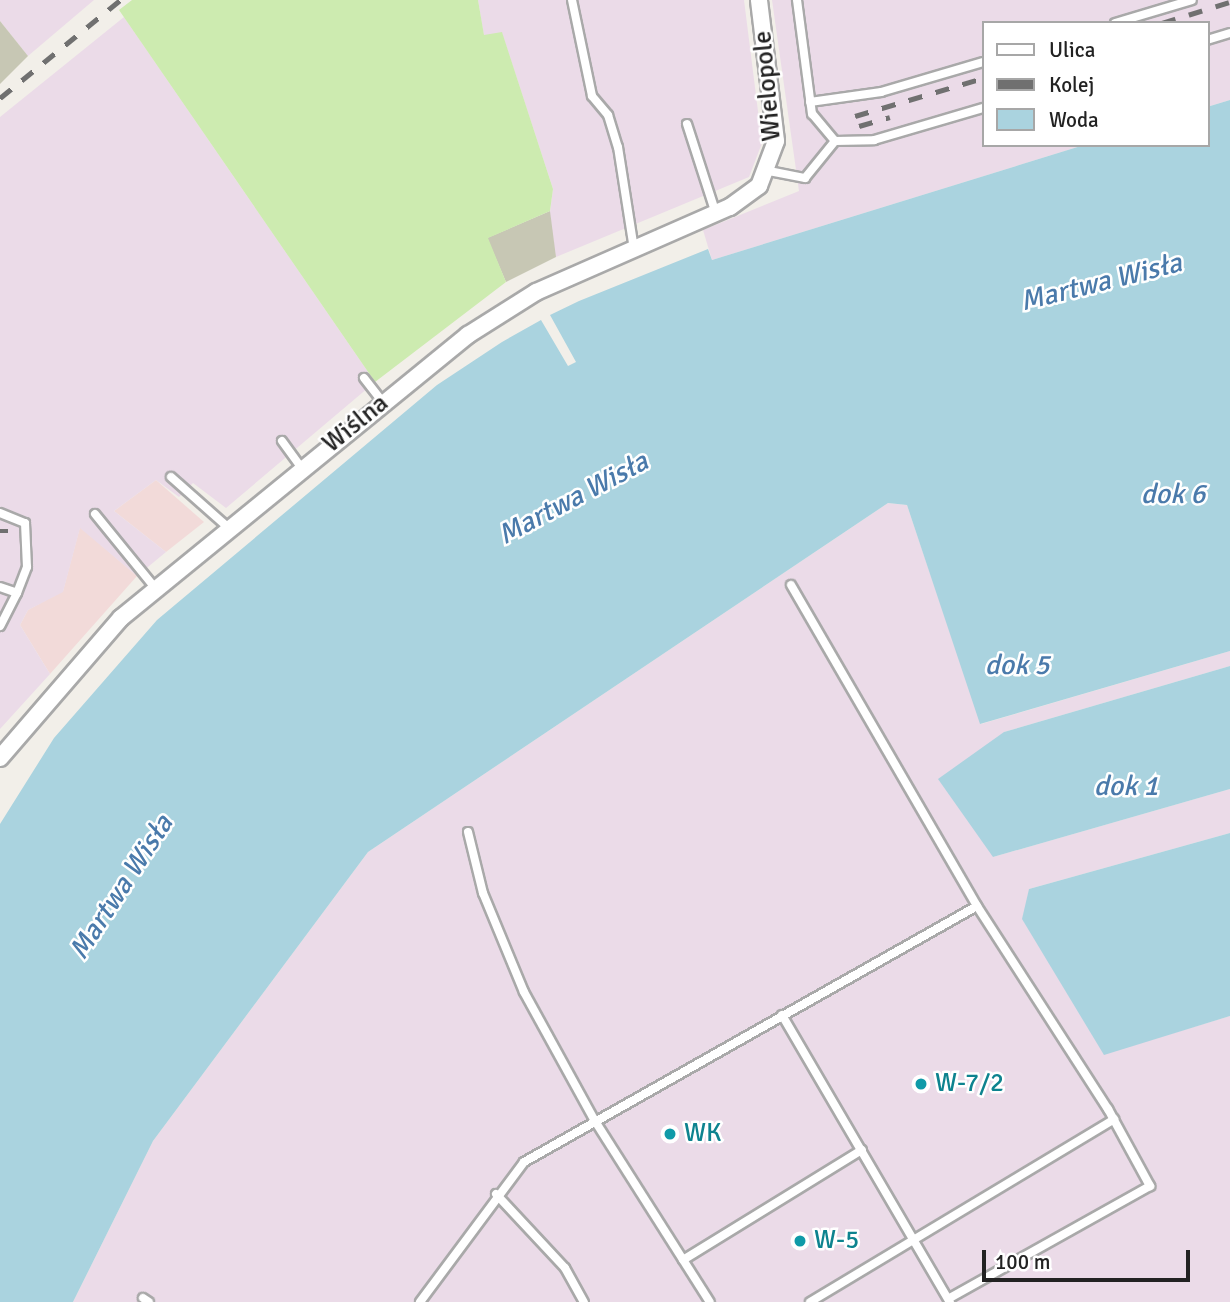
<!DOCTYPE html>
<meta charset="utf-8">
<style>
body{margin:0}
#map{position:relative;width:1230px;height:1302px;overflow:hidden;background:#f2efe9;font-family:Signika,sans-serif}
div>[style]{position:absolute}
.commercial>*{inset:0;background:#f2dad9}
.industrial>*{inset:0;background:#ebdbe8}
.construction>*{inset:0;background:#c7c7b4}
.grass>*{inset:0;background:#cdebb0}
.water>*{inset:0;background:#aad3df}
.roads{filter:drop-shadow(2px 0 #a9a9a9) drop-shadow(-2px 0 #a9a9a9) drop-shadow(0 2px #a9a9a9) drop-shadow(0 -2px #a9a9a9)}
.service>*{height:8px;margin:-4px;padding:0 4px;transform-origin:4px;border-radius:4px;background:#fff}
.minor>*{height:16px;margin:-8px;padding:0 8px;transform-origin:8px;border-radius:8px;background:#fff}
.rail>*{height:4.5px;margin-top:-2.25px;transform-origin:0;background:repeating-linear-gradient(90deg,#707070 0 14px,transparent 0 28px)}
.dots>*{width:19px;height:19px;translate:-50% -50%;box-sizing:border-box;border:4px solid #fff;border-radius:50%}
span{translate:-50% -50%;white-space:nowrap;text-align:center;line-height:1.15;-webkit-text-stroke:5px #fff;paint-order:stroke}
.street-label{font-size:26px;color:#222}
.culture-label{font-size:26px;color:#0d838f}
.left{translate:0 -50%;text-align:left}
.water-label{font-size:28px;color:#4a7aab;font-style:italic}
.legend{position:absolute;left:982px;top:21px;width:228px;height:126px;box-sizing:border-box;background:#fff;border:2px solid #a7a7a7;margin:0;padding:9px 12px;list-style:none;font-size:21px;color:#222}
.legend li{display:flex;align-items:center;gap:14px;height:35px}
.legend b{width:35px;border:2px solid #a7a7a7}
.scale{position:absolute;left:982px;top:1250px;width:208px;height:32px;box-sizing:border-box;border:4px solid #222;border-top:0;padding-left:9px;font-size:21px;line-height:24px;white-space:nowrap;color:#222;-webkit-text-stroke:5px #fff;paint-order:stroke}
</style>
<div id="map">
<div class="commercial">
<i style="clip-path:polygon(156px 480px,204px 522px,166px 552px,114px 511px)"></i>
<i style="clip-path:polygon(80px 527px,137px 576px,50px 674px,20px 625px,28px 610px,63px 591px)"></i>
</div>
<div class="industrial">
<i style="clip-path:polygon(0 0,94px 0,28px 56px,0 21px)"></i>
<i style="clip-path:polygon(478px 0,744px 0,762px 143px,749px 177px,556px 257px,548px 227px,553px 189px,502px 33px,484px 36px)"></i>
<i style="clip-path:polygon(772px 0,1230px 0,1230px 100px,1207px 107px,1207px 23px,983px 23px,983px 145px,1084px 145px,712px 260px,703px 230px,799px 191px)"></i>
<i style="clip-path:polygon(124px 17px,375px 382px,226px 508px,193px 483px,179px 497px,156px 480px,114px 511px,166px 552px,137px 576px,80px 528px,63px 592px,28px 610px,20px 625px,50px 674px,0 729px,0 117px)"></i>
<i style="clip-path:polygon(888px 503px,907px 505px,981px 724px,1230px 651px,1230px 666px,1004px 732px,993px 857px,1230px 789px,1230px 833px,1029px 889px,1104px 1054px,1230px 1016px,1230px 1302px,73px 1302px,153px 1141px,368px 852px)"></i>
</div>
<div class="construction">
<i style="clip-path:polygon(0 21px,28px 56px,0 84px)"></i>
<i style="clip-path:polygon(550px 211px,556px 257px,506px 282px,487px 238px)"></i>
</div>
<div class="grass">
<i style="clip-path:polygon(132px 0,478px 0,484px 35px,502px 32px,553px 189px,550px 211px,488px 238px,506px 282px,375px 382px,119px 10px)"></i>
</div>
<div class="water">
<i style="clip-path:polygon(1230px 100px,1230px 651px,980px 724px,907px 505px,888px 503px,368px 852px,153px 1141px,73px 1302px,0 1302px,0 824px,54px 738px,157px 620px,437px 385px,502px 342px,541px 320px,568px 366px,576px 362px,550px 315px,579px 301px,708px 249px,712px 260px,1084px 145px,1207px 145px,1207px 107px)"></i>
<i style="clip-path:polygon(1230px 666px,1230px 789px,993px 857px,938px 779px,1004px 732px)"></i>
<i style="clip-path:polygon(1230px 833px,1230px 1016px,1104px 1055px,1022px 919px,1029px 889px)"></i>
</div>
<div class="roads">
<div class="service">
<i style="left:572px;top:0;width:98px;rotate:78.2deg"></i>
<i style="left:592px;top:96px;width:25px;rotate:50deg"></i>
<i style="left:608px;top:115px;width:34px;rotate:73deg"></i>
<i style="left:618px;top:147px;width:103px;rotate:81.1deg"></i>
<i style="left:1115px;top:23px;width:80px;rotate:-16.6deg"></i>
<i style="left:1207px;top:40px;width:24px;rotate:-17deg"></i>
<i style="left:810px;top:102px;width:72px;rotate:-8deg"></i>
<i style="left:881px;top:92px;width:106px;rotate:-16.4deg"></i>
<i style="left:687px;top:124px;width:95px;rotate:72.1deg"></i>
<i style="left:835px;top:141px;width:39px;rotate:-1deg"></i>
<i style="left:874px;top:140px;width:114px;rotate:-16.4deg"></i>
<i style="left:769px;top:171px;width:37px;rotate:11deg"></i>
<i style="left:805px;top:178px;width:48px;rotate:-51deg"></i>
<i style="left:835px;top:141px;width:35px;rotate:-130deg"></i>
<i style="left:812px;top:114px;width:115px;rotate:-97.5deg"></i>
<i style="left:364px;top:378px;width:31px;rotate:52deg"></i>
<i style="left:282px;top:441px;width:34px;rotate:54deg"></i>
<i style="left:171px;top:477px;width:79px;rotate:41.4deg"></i>
<i style="left:0;top:513px;width:27px;rotate:22deg"></i>
<i style="left:25px;top:523px;width:44px;rotate:87.4deg"></i>
<i style="left:27px;top:567px;width:28px;rotate:111deg"></i>
<i style="left:95px;top:514px;width:97px;rotate:50.9deg"></i>
<i style="left:791px;top:585px;width:371px;rotate:59.9deg"></i>
<i style="left:977px;top:906px;width:242px;rotate:57.2deg"></i>
<i style="left:1108px;top:1109px;width:88px;rotate:61.4deg"></i>
<i style="left:1150px;top:1186px;width:229px;rotate:150.8deg"></i>
<i style="left:0;top:587px;width:18px;rotate:19deg"></i>
<i style="left:17px;top:593px;width:37px;rotate:117deg"></i>
<i style="left:468px;top:832px;width:63px;rotate:76.2deg"></i>
<i style="left:483px;top:893px;width:107px;rotate:67.5deg"></i>
<i style="left:524px;top:992px;width:147px;rotate:61.2deg"></i>
<i style="left:595px;top:1121px;width:214px;rotate:57.6deg"></i>
<i style="left:782px;top:1015px;width:333px;rotate:59.7deg"></i>
<i style="left:496px;top:1194px;width:101px;rotate:47deg"></i>
<i style="left:565px;top:1268px;width:39px;rotate:61deg"></i>
<i style="left:683px;top:1260px;width:210px;rotate:-31.6deg"></i>
<i style="left:143px;top:1298px;width:7px;rotate:34deg"></i>
<i style="left:420px;top:1302px;width:174px;rotate:-53.4deg"></i>
<i style="left:524px;top:1162px;width:520px;rotate:-29.47deg"></i>
<i style="left:810px;top:1302px;width:355px;rotate:-31deg"></i>
</div>
<div class="minor">
<i style="left:0;top:758px;width:185px;rotate:-49.2deg"></i>
<i style="left:121px;top:618px;width:448px;rotate:-39.2deg"></i>
<i style="left:468px;top:335px;width:80px;rotate:-32.3deg"></i>
<i style="left:536px;top:292px;width:212px;rotate:-23.7deg"></i>
<i style="left:730px;top:207px;width:36px;rotate:-36deg"></i>
<i style="left:759px;top:186px;width:48px;rotate:-69.3deg"></i>
<i style="left:776px;top:141px;width:142px;rotate:-96.9deg"></i>
</div>
</div>
<div class="rail">
<i style="left:1162px;top:23px;width:71px;rotate:-17.2deg"></i>
<i style="left:0;top:98px;width:155px;rotate:-39.2deg"></i>
<i style="left:855px;top:116px;width:134px;rotate:-16.5deg"></i>
<i style="left:859px;top:126px;width:32px;rotate:-16deg"></i>
<i style="left:0;top:531px;width:8px"></i>
</div>
<div class="dots">
<i style="left:921px;top:1084px;background:#0f9aa8"></i>
<i style="left:670px;top:1134px;background:#0f9aa8"></i>
<i style="left:800px;top:1241px;background:#0f9aa8"></i>
</div>
<div class="street-label">
<span style="left:768px;top:86px;rotate:-95deg">Wielopole</span>
<span style="left:356px;top:424px;rotate:-39deg">Wiślna</span>
</div>
<div class="culture-label">
<span class="left" style="left:935px;top:1084px">W-7/2</span>
<span class="left" style="left:684px;top:1134px">WK</span>
<span class="left" style="left:814px;top:1241px">W-5</span>
</div>
<div class="water-label">
<span style="left:1101px;top:282px;rotate:-14deg">Martwa Wisła</span>
<span style="left:1173px;top:494px">dok 6</span>
<span style="left:573px;top:498px;rotate:-28deg">Martwa Wisła</span>
<span style="left:1017px;top:665px">dok 5</span>
<span style="left:1126px;top:786px">dok 1</span>
<span style="left:121px;top:887px;rotate:-57deg">Martwa Wisła</span>
</div>
<ul class="legend">
<li><b style="height:9px;background:#fff"></b>Ulica</li>
<li><b style="height:9px;background:#707070"></b>Kolej</li>
<li><b style="height:19px;background:#aad3df"></b>Woda</li>
</ul>
<div class="scale">100 m</div>
</div>
